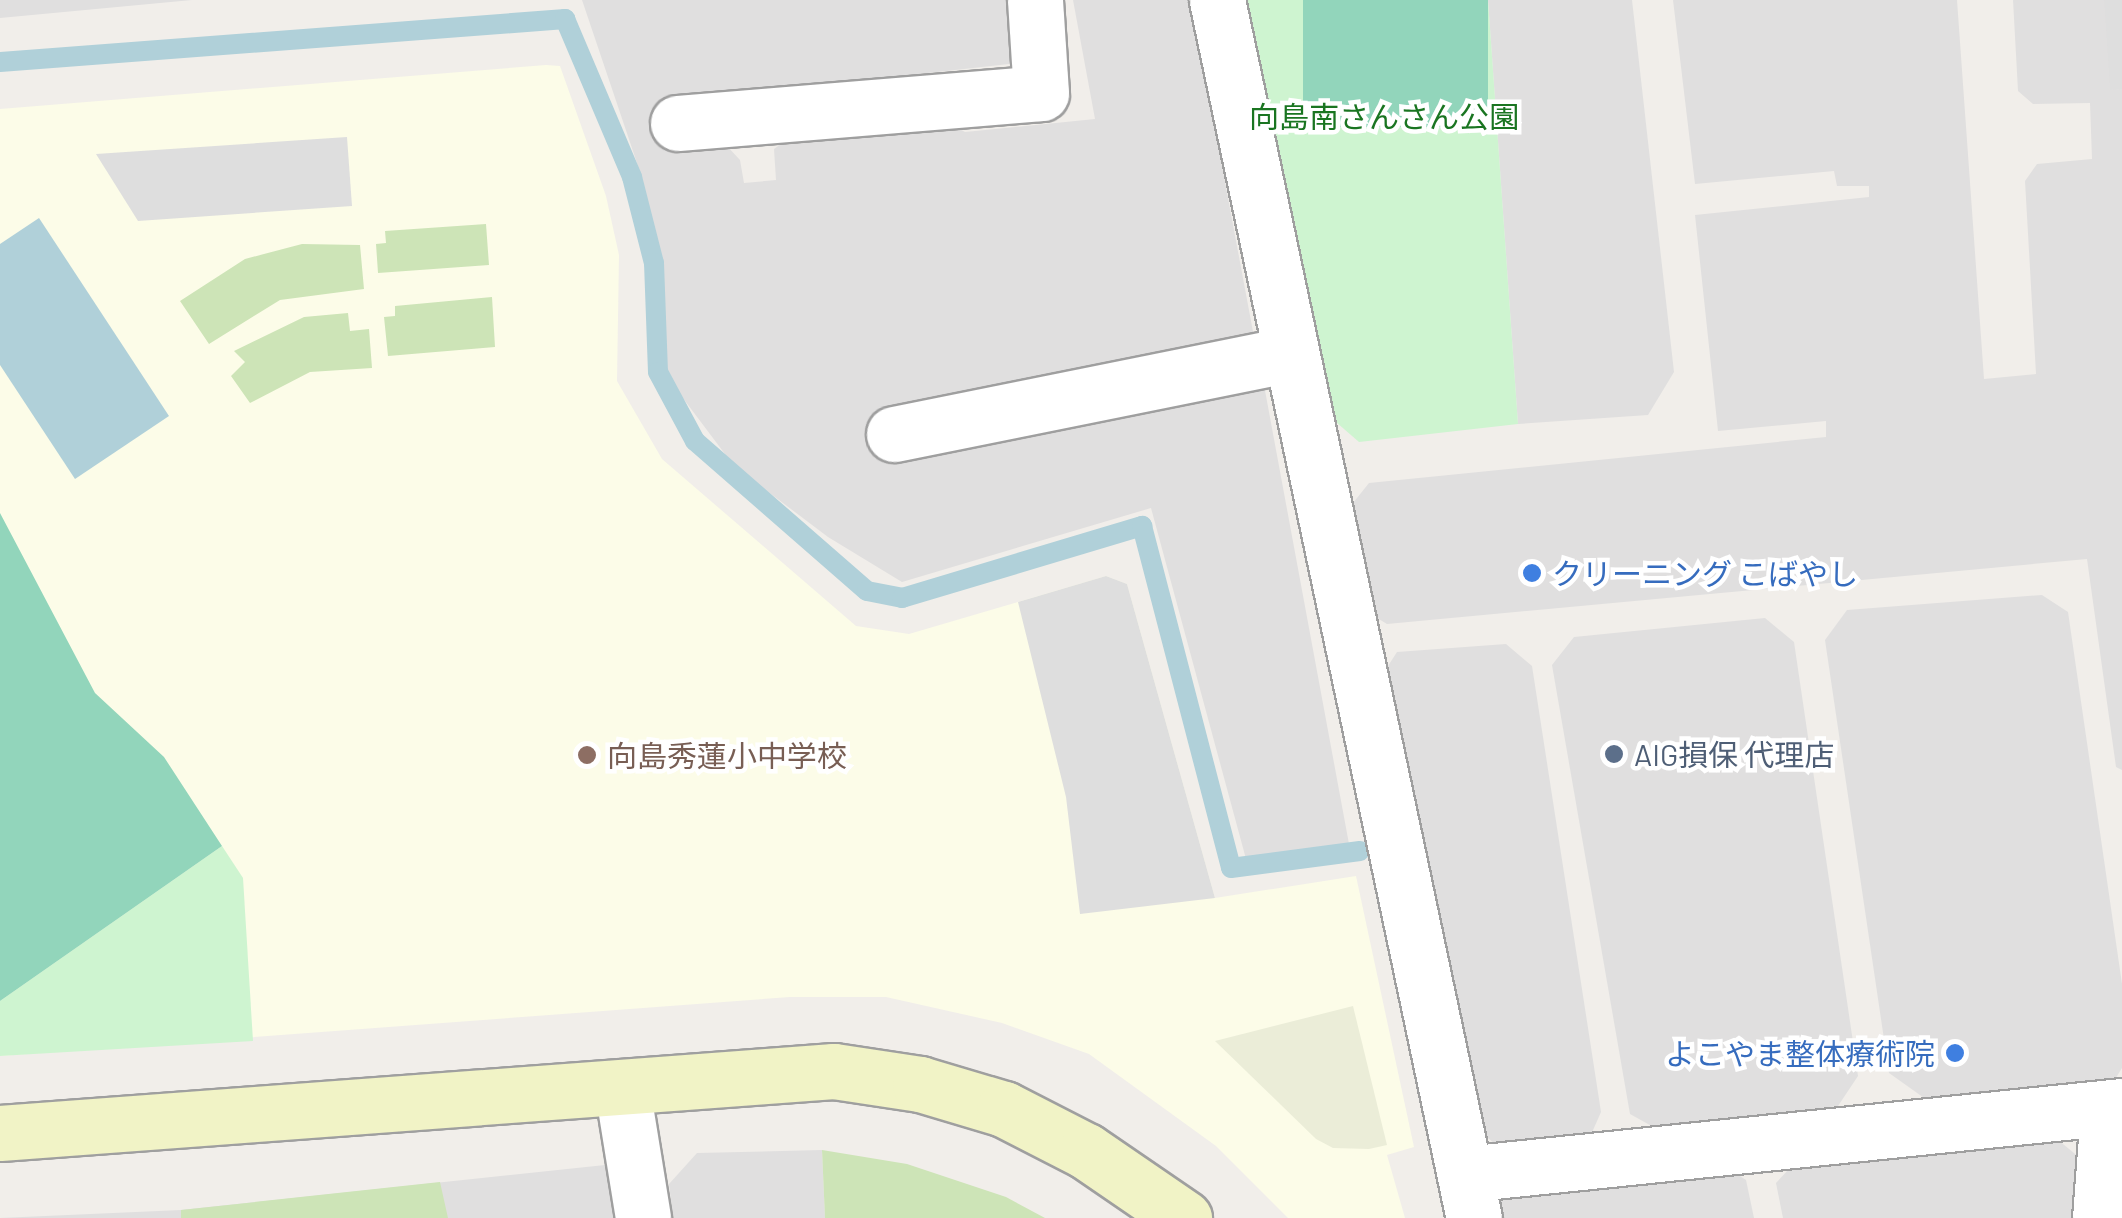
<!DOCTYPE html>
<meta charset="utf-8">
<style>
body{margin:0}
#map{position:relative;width:2122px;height:1218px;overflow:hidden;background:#f1eeea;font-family:Barlow,"Noto Sans JP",sans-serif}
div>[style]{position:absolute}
.residential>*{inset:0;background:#e0dfdf}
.education>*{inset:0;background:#fcfce8}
.farmland>*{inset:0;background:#ebedd8}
.grass>*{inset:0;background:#cde4b7}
.park>*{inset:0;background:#cef4d0}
.pitch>*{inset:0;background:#92d5bb;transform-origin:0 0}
.parking>*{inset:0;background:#dedede}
.water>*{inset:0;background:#b0d0d9}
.stream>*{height:20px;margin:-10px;padding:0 10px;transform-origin:10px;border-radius:10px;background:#b0d0d9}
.roads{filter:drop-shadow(2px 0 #9f9f9f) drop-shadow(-2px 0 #9f9f9f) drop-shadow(0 2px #9f9f9f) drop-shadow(0 -2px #9f9f9f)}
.street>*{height:55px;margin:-27.5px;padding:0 27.5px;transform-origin:27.5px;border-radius:27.5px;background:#fff}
.secondary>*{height:55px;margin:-27.5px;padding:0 27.5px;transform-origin:27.5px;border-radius:27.5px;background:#f1f3c6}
.dots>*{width:28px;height:28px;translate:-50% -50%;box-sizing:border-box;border:5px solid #fff;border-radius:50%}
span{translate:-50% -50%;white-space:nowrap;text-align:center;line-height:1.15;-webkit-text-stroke:9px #fff;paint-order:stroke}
.park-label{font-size:30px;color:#1a7521}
.shop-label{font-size:30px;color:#366cbe}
.left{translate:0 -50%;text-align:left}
.right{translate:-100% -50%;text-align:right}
.service-label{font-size:30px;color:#4e5e75}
.education-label{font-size:30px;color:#785e54}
</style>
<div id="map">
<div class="residential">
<i style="clip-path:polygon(0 0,192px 0,0 18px)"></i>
<i style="clip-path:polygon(582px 0,1033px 0,1019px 63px,684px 100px,740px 160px,744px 183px,776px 180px,774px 149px,802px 128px,935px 116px,965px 132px,1095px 119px,1073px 0,1191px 0,1254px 337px,884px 407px,889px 454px,1264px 385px,1349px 844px,1246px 859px,1151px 508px,902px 582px,828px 537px,734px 466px,661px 369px,660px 263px,637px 163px)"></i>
<i style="clip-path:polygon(1488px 0,1632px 0,1674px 372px,1648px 415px,1518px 424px)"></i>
<i style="clip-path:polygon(1673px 0,1957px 0,1984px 379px,2036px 374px,2025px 181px,2037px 164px,2092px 159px,2090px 103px,2033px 104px,2018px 91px,2013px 0,2122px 0,2122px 770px,2116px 767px,2087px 559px,1387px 624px,1364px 610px,1349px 508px,1369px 483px,1826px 437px,1826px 421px,1718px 431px,1695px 215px,1869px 197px,1869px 186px,1837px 186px,1834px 171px,1695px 184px)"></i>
<i style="clip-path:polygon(2042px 595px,2068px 612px,2122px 984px,2122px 1068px,2112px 1084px,1927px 1100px,1889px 1073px,1825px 640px,1847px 610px)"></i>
<i style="clip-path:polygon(1765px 618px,1794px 642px,1858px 1076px,1838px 1106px,1657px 1129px,1630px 1114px,1552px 665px,1574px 637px)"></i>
<i style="clip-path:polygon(1506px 644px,1532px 666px,1601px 1112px,1590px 1137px,1499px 1147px,1473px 1126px,1379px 680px,1397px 652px)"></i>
<i style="clip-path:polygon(2041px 1126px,2091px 1167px,2087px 1218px,1783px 1218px,1776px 1183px,1802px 1155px)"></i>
<i style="clip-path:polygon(822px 1150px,825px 1218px,673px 1218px,669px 1184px,697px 1153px)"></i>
<i style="clip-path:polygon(1711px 1157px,1746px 1180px,1754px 1218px,1497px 1218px,1495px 1207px,1520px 1179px)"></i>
<i style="clip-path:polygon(605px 1165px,616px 1218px,0 1218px,181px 1210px)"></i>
</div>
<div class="education">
<i style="clip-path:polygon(546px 65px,560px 66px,606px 196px,619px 255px,617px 381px,662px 459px,856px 626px,909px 634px,1106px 576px,1127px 584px,1215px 898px,1356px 876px,1414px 1147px,1387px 1155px,1405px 1218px,1288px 1218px,1216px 1146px,1089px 1054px,1002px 1023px,886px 997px,790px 997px,0 1056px,0 109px)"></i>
</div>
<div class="farmland">
<i style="clip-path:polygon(1353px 1006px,1387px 1145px,1369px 1149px,1333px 1148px,1316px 1139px,1215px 1041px)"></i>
</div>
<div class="grass">
<i style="clip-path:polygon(486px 224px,489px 265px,378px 273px,376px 244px,386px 243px,385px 231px)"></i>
<i style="clip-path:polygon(302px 244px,360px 245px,364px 289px,280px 300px,209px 344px,180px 301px,245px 259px)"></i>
<i style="clip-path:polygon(492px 297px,495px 347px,388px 356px,384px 317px,395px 316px,395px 306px)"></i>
<i style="clip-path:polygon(348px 313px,350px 331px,369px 329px,372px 368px,310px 372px,250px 403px,231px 376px,245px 362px,234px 351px,304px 317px)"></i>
<i style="clip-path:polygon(822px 1150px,907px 1164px,1006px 1197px,1045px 1218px,825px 1218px)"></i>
<i style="clip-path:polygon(440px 1182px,448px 1218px,181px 1218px,181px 1210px)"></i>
</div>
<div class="park">
<i style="clip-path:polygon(1246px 0,1488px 0,1518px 424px,1359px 442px,1329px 416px)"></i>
<i style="clip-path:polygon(222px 846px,243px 878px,253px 1041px,0 1056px,0 1001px)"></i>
</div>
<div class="pitch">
<i style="left:1303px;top:0;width:185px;height:127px"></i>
<i style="clip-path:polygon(0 513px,95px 693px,164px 757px,222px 846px,0 1001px)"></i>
</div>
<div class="parking">
<i style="clip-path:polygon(2104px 0,2122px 0,2122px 89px,2110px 90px)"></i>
<i style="clip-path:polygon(347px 137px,352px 206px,138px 221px,96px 154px)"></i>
<i style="clip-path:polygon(1106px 576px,1127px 584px,1215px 898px,1080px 914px,1066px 797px,1018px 602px)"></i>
</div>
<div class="water">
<i style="clip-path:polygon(39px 218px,169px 416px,75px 479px,0 365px,0 244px)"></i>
</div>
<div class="stream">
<i style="left:0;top:62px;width:567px;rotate:-4.35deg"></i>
<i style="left:565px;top:19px;width:172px;rotate:67deg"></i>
<i style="left:632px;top:177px;width:89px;rotate:75.7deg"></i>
<i style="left:654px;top:263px;width:109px;rotate:87.9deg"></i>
<i style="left:658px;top:372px;width:78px;rotate:61.8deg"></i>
<i style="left:695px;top:441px;width:228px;rotate:41.1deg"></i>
<i style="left:867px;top:591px;width:36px;rotate:11deg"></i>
<i style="left:902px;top:598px;width:251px;rotate:-16.7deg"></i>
<i style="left:1142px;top:526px;width:353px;rotate:75.4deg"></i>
<i style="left:1231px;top:868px;width:130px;rotate:-7.5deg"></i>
</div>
<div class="roads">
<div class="street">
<i style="left:1217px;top:0;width:1245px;rotate:78.09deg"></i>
<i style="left:678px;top:123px;width:364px;rotate:-4.7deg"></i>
<i style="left:1041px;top:93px;width:93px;rotate:-93.7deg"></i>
<i style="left:894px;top:434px;width:404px;rotate:-11.4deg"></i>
<i style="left:622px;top:1088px;width:132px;rotate:80.8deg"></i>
<i style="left:1465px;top:1174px;width:661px;rotate:-5.91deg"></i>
<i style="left:2100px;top:1218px;width:106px;rotate:-85.7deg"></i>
</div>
<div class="secondary">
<i style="left:0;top:1133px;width:836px;rotate:-4.25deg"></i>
<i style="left:834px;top:1071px;width:87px;rotate:8.6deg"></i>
<i style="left:920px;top:1084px;width:88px;rotate:16.6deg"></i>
<i style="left:1004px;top:1109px;width:92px;rotate:27.1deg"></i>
<i style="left:1086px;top:1151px;width:119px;rotate:34.4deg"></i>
</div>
</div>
<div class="dots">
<i style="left:1532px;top:573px;background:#3f7fe0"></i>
<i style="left:1614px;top:754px;background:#5c6f8a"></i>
<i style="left:587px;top:755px;background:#8d6e63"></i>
<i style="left:1955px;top:1053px;background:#3f7fe0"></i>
</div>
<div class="park-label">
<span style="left:1384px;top:116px">向島南さんさん公園</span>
</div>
<div class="shop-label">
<span class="left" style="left:1552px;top:573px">クリーニング こばやし</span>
<span class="right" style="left:1935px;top:1053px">よこやま整体療術院</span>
</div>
<div class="service-label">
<span class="left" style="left:1634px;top:754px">AIG損保 代理店</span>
</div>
<div class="education-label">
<span class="left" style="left:607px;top:755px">向島秀蓮小中学校</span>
</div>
</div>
